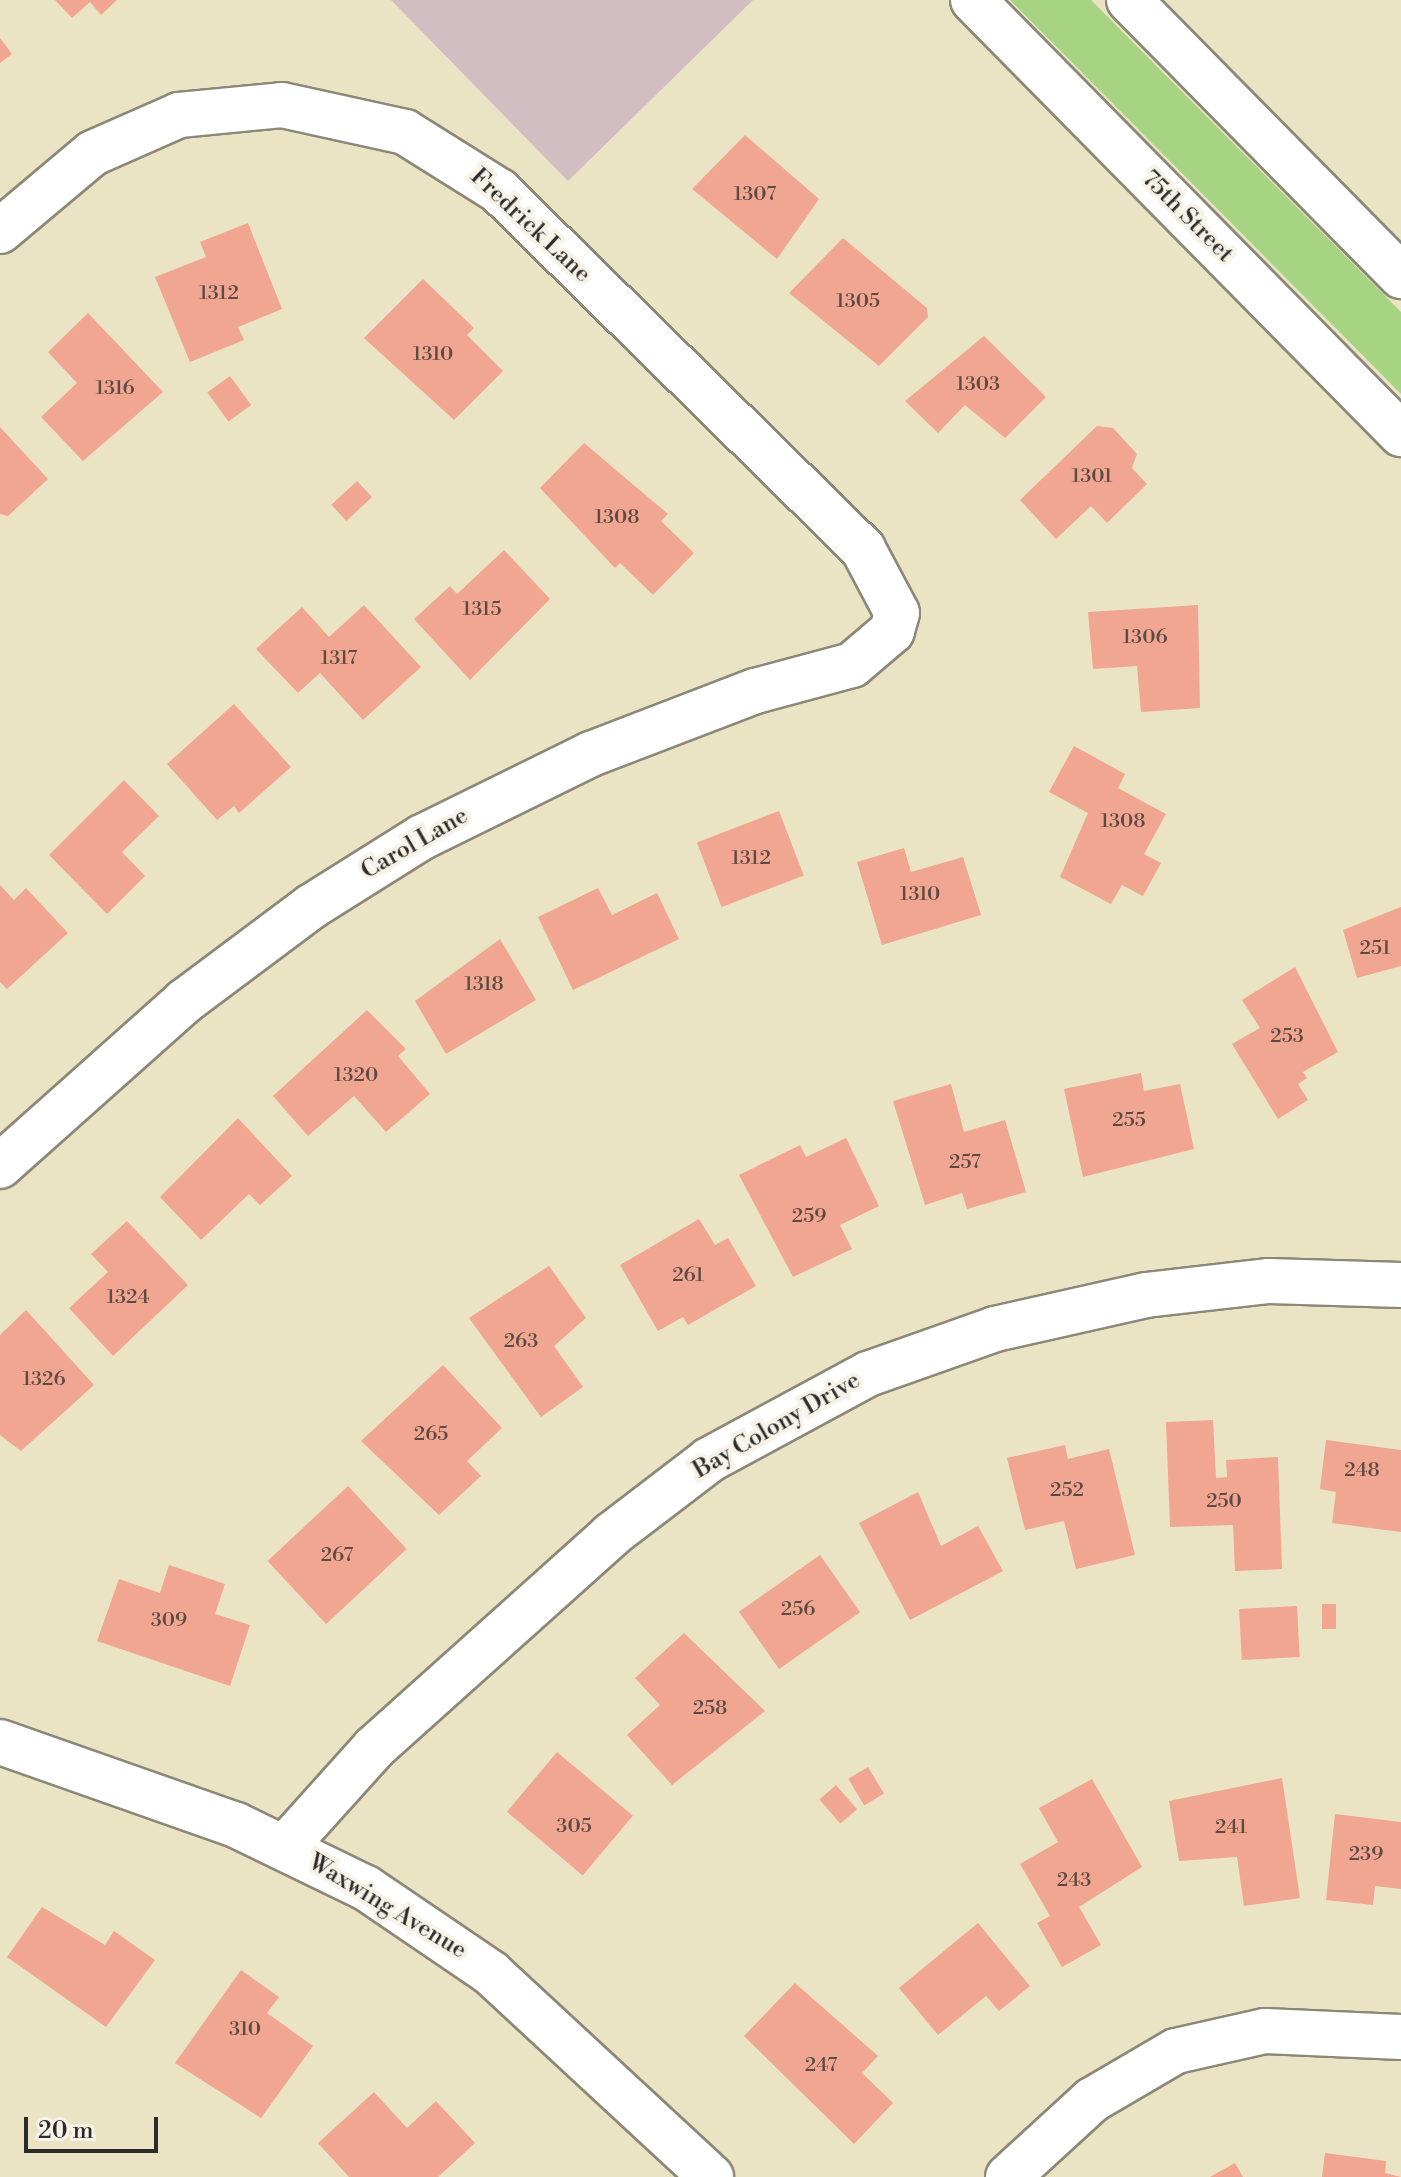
<!DOCTYPE html>
<style>
body{margin:0}
#map{position:relative;width:1401px;height:2177px;overflow:hidden;background:#ebe4c4;font-family:"Libre Bodoni",serif}
div>[style]{position:absolute}
.industrial>*{inset:0;background:#d2bec2}
.green>*{inset:0;background:#a7d482}
.building>*{inset:0;background:#f0a690;transform-origin:0 0}
.roads{filter:drop-shadow(2px 0 #8b8878) drop-shadow(-2px 0 #8b8878) drop-shadow(0 2px #8b8878) drop-shadow(0 -2px #8b8878)}
.minor>*{height:44px;margin:-22px;padding:0 22px;transform-origin:22px;border-radius:22px;background:#fff}
.major>*{height:44px;margin:-22px;padding:0 22px;transform-origin:22px;border-radius:22px;background:#fff}
span{translate:-50% -50%;white-space:nowrap;text-align:center;line-height:1.15;-webkit-text-stroke:8px #f7f3e8;paint-order:stroke}
.number-label{font-size:20px;color:#5c4a44}
.number-label span{-webkit-text-stroke-width:0}
.street-label{font-size:24px;color:#2b2b2b}
.scale{position:absolute;left:24px;top:2117px;width:134px;height:36px;box-sizing:border-box;border:4px solid #2b2b2b;border-top:0;padding-left:10px;font-size:24px;line-height:28px;white-space:nowrap;color:#2b2b2b;-webkit-text-stroke:6px #f7f3e8;paint-order:stroke}
</style>
<div id="map">
<div class="industrial">
<i style="clip-path:polygon(391px 0,753px 0,568px 181px)"></i>
</div>
<div class="green">
<i style="clip-path:polygon(1010px 0,1091px 0,1401px 312px,1401px 394px)"></i>
</div>
<div class="building">
<i style="clip-path:polygon(55px 0,117px 0,101px 15px,90px 2px,72px 18px)"></i>
<i style="clip-path:polygon(0 38px,12px 54px,0 63px)"></i>
<i style="clip-path:polygon(745px 135px,819px 199px,777px 259px,692px 189px)"></i>
<i style="clip-path:polygon(248px 223px,282px 309px,238px 327px,244px 340px,190px 362px,155px 277px,206px 257px,200px 242px)"></i>
<i style="clip-path:polygon(843px 238px,927px 308px,928px 317px,879px 366px,789px 293px)"></i>
<i style="clip-path:polygon(423px 279px,474px 328px,467px 335px,503px 371px,454px 420px,364px 338px)"></i>
<i style="clip-path:polygon(88px 313px,163px 392px,83px 461px,41px 417px,77px 383px,48px 352px)"></i>
<i style="clip-path:polygon(984px 336px,1046px 397px,1005px 438px,965px 405px,938px 433px,905px 401px)"></i>
<i style="left:230px;top:376px;width:36px;height:28px;rotate:54deg"></i>
<i style="clip-path:polygon(1097px 426px,1113px 428px,1137px 454px,1132px 468px,1147px 484px,1107px 523px,1091px 506px,1056px 539px,1020px 500px)"></i>
<i style="clip-path:polygon(0 427px,48px 479px,8px 516px,0 514px)"></i>
<i style="clip-path:polygon(584px 443px,668px 514px,661px 521px,694px 553px,653px 595px,620px 563px,615px 568px,540px 488px)"></i>
<i style="left:357px;top:481px;width:22px;height:35px;rotate:47deg"></i>
<i style="clip-path:polygon(504px 550px,550px 599px,470px 680px,414px 619px,450px 586px,457px 594px)"></i>
<i style="clip-path:polygon(364px 605px,421px 667px,363px 720px,320px 673px,298px 693px,256px 649px,302px 607px,329px 637px)"></i>
<i style="clip-path:polygon(1198px 605px,1200px 708px,1141px 712px,1137px 666px,1093px 669px,1088px 612px)"></i>
<i style="clip-path:polygon(234px 704px,291px 767px,239px 813px,234px 806px,217px 820px,167px 764px)"></i>
<i style="clip-path:polygon(1074px 746px,1125px 774px,1118px 788px,1166px 814px,1144px 854px,1161px 863px,1143px 896px,1122px 885px,1111px 904px,1060px 877px,1088px 813px,1049px 792px)"></i>
<i style="clip-path:polygon(124px 780px,159px 816px,122px 852px,145px 876px,107px 914px,49px 855px)"></i>
<i style="left:779px;top:811px;width:69px;height:88px;rotate:69deg"></i>
<i style="clip-path:polygon(904px 848px,911px 872px,963px 857px,981px 915px,882px 945px,857px 862px)"></i>
<i style="clip-path:polygon(0 885px,14px 900px,26px 888px,68px 933px,7px 989px,0 982px)"></i>
<i style="clip-path:polygon(598px 888px,612px 915px,657px 893px,679px 939px,573px 990px,538px 917px)"></i>
<i style="clip-path:polygon(1401px 907px,1401px 966px,1357px 978px,1343px 930px)"></i>
<i style="clip-path:polygon(500px 939px,536px 1000px,446px 1054px,415px 1001px)"></i>
<i style="clip-path:polygon(1295px 967px,1338px 1052px,1303px 1072px,1307px 1078px,1298px 1084px,1308px 1100px,1278px 1119px,1232px 1044px,1260px 1028px,1242px 1000px)"></i>
<i style="clip-path:polygon(367px 1010px,406px 1049px,398px 1056px,430px 1094px,386px 1132px,354px 1096px,308px 1136px,273px 1096px)"></i>
<i style="clip-path:polygon(1141px 1073px,1144px 1091px,1180px 1084px,1194px 1149px,1083px 1177px,1064px 1089px)"></i>
<i style="clip-path:polygon(951px 1084px,964px 1132px,1005px 1120px,1026px 1192px,967px 1209px,962px 1193px,925px 1205px,893px 1101px)"></i>
<i style="clip-path:polygon(238px 1118px,292px 1176px,260px 1205px,249px 1194px,201px 1240px,160px 1197px)"></i>
<i style="clip-path:polygon(846px 1138px,879px 1206px,840px 1225px,852px 1249px,793px 1277px,739px 1175px,800px 1145px,806px 1157px)"></i>
<i style="clip-path:polygon(699px 1219px,715px 1245px,728px 1238px,756px 1286px,688px 1325px,683px 1317px,658px 1331px,620px 1265px)"></i>
<i style="clip-path:polygon(127px 1221px,188px 1285px,113px 1356px,69px 1308px,108px 1272px,91px 1254px)"></i>
<i style="clip-path:polygon(549px 1266px,586px 1318px,554px 1346px,583px 1387px,541px 1417px,469px 1318px)"></i>
<i style="clip-path:polygon(26px 1310px,94px 1385px,21px 1451px,0 1435px,0 1335px)"></i>
<i style="clip-path:polygon(443px 1365px,502px 1428px,467px 1461px,481px 1476px,439px 1515px,361px 1441px)"></i>
<i style="clip-path:polygon(1213px 1420px,1216px 1478px,1227px 1477px,1226px 1460px,1278px 1457px,1282px 1569px,1235px 1571px,1233px 1525px,1170px 1527px,1166px 1422px)"></i>
<i style="clip-path:polygon(1326px 1440px,1401px 1450px,1401px 1532px,1332px 1523px,1336px 1492px,1320px 1489px)"></i>
<i style="clip-path:polygon(1065px 1445px,1068px 1459px,1109px 1449px,1135px 1555px,1076px 1569px,1064px 1521px,1025px 1530px,1007px 1458px)"></i>
<i style="left:348px;top:1486px;width:86px;height:110px;rotate:47deg"></i>
<i style="clip-path:polygon(918px 1492px,941px 1546px,978px 1526px,1003px 1571px,910px 1620px,859px 1523px)"></i>
<i style="left:820px;top:1555px;width:70px;height:99px;rotate:55deg"></i>
<i style="clip-path:polygon(169px 1565px,225px 1584px,215px 1614px,250px 1625px,230px 1686px,97px 1641px,119px 1579px,160px 1593px)"></i>
<i style="left:1322px;top:1604px;width:14px;height:25px"></i>
<i style="left:1297px;top:1606px;width:51px;height:58px;rotate:87deg"></i>
<i style="clip-path:polygon(684px 1633px,765px 1711px,672px 1785px,627px 1735px,660px 1705px,635px 1678px)"></i>
<i style="left:557px;top:1752px;width:99px;height:78px;rotate:40deg"></i>
<i style="left:868px;top:1767px;width:31px;height:23px;rotate:59deg"></i>
<i style="clip-path:polygon(1282px 1778px,1300px 1898px,1244px 1906px,1237px 1857px,1179px 1861px,1169px 1801px)"></i>
<i style="clip-path:polygon(1092px 1779px,1142px 1867px,1079px 1907px,1101px 1945px,1062px 1967px,1037px 1923px,1050px 1916px,1020px 1864px,1058px 1842px,1039px 1808px)"></i>
<i style="left:836px;top:1785px;width:32px;height:22px;rotate:49deg"></i>
<i style="clip-path:polygon(1335px 1814px,1401px 1822px,1401px 1889px,1375px 1886px,1373px 1905px,1326px 1900px)"></i>
<i style="clip-path:polygon(42px 1907px,105px 1945px,114px 1931px,155px 1960px,106px 2027px,7px 1957px)"></i>
<i style="clip-path:polygon(978px 1923px,1030px 1986px,999px 2011px,986px 1996px,938px 2035px,899px 1988px)"></i>
<i style="clip-path:polygon(241px 1970px,279px 1997px,267px 2013px,313px 2046px,261px 2118px,175px 2063px)"></i>
<i style="clip-path:polygon(795px 1983px,878px 2056px,862px 2073px,893px 2103px,854px 2144px,744px 2036px)"></i>
<i style="clip-path:polygon(374px 2092px,407px 2128px,436px 2101px,475px 2143px,438px 2177px,349px 2177px,318px 2143px)"></i>
<i style="clip-path:polygon(1325px 2153px,1386px 2161px,1385px 2173px,1401px 2177px,1322px 2177px)"></i>
<i style="clip-path:polygon(1235px 2163px,1243px 2177px,1210px 2177px)"></i>
</div>
<div class="roads">
<div class="minor">
<i style="left:0;top:231px;width:121px;rotate:-40deg"></i>
<i style="left:93px;top:153px;width:94px;rotate:-23.8deg"></i>
<i style="left:179px;top:115px;width:103px;rotate:-5.5deg"></i>
<i style="left:282px;top:105px;width:126px;rotate:12.4deg"></i>
<i style="left:405px;top:132px;width:111px;rotate:32.1deg"></i>
<i style="left:499px;top:191px;width:511px;rotate:44.52deg"></i>
<i style="left:863px;top:549px;width:72px;rotate:62deg"></i>
<i style="left:897px;top:613px;width:19px;rotate:106deg"></i>
<i style="left:892px;top:631px;width:52px;rotate:139.6deg"></i>
<i style="left:852px;top:665px;width:100px;rotate:165deg"></i>
<i style="left:755px;top:691px;width:176px;rotate:159deg"></i>
<i style="left:591px;top:754px;width:188px;rotate:153.8deg"></i>
<i style="left:422px;top:837px;width:130px;rotate:147.9deg"></i>
<i style="left:312px;top:906px;width:159px;rotate:143.2deg"></i>
<i style="left:185px;top:1001px;width:248px;rotate:138.3deg"></i>
<i style="left:0;top:1742px;width:250px;rotate:19.4deg"></i>
<i style="left:236px;top:1825px;width:144px;rotate:25.9deg"></i>
<i style="left:366px;top:1888px;width:151px;rotate:34.2deg"></i>
<i style="left:491px;top:1973px;width:300px;rotate:42.8deg"></i>
<i style="left:285px;top:1847px;width:133px;rotate:-48deg"></i>
<i style="left:374px;top:1748px;width:319px;rotate:-41.9deg"></i>
<i style="left:611px;top:1535px;width:123px;rotate:-37.4deg"></i>
<i style="left:709px;top:1460px;width:181px;rotate:-28.4deg"></i>
<i style="left:868px;top:1374px;width:135px;rotate:-19.5deg"></i>
<i style="left:995px;top:1329px;width:155px;rotate:-12.7deg"></i>
<i style="left:1146px;top:1295px;width:124px;rotate:-6.5deg"></i>
<i style="left:1269px;top:1281px;width:132px;rotate:1.7deg"></i>
<i style="left:1008px;top:2177px;width:114px;rotate:-42.5deg"></i>
<i style="left:1092px;top:2100px;width:97px;rotate:-30.3deg"></i>
<i style="left:1176px;top:2051px;width:91px;rotate:-12.7deg"></i>
<i style="left:1265px;top:2031px;width:136px;rotate:2.5deg"></i>
</div>
<div class="major">
<i style="left:973px;top:0;width:610px;rotate:45.4deg"></i>
<i style="left:1129px;top:0;width:388px;rotate:45.4deg"></i>
</div>
</div>
<div class="number-label">
<span style="left:755px;top:194px">1307</span>
<span style="left:219px;top:293px">1312</span>
<span style="left:858px;top:301px">1305</span>
<span style="left:433px;top:354px">1310</span>
<span style="left:978px;top:384px">1303</span>
<span style="left:115px;top:388px">1316</span>
<span style="left:1092px;top:476px">1301</span>
<span style="left:617px;top:517px">1308</span>
<span style="left:482px;top:609px">1315</span>
<span style="left:1145px;top:637px">1306</span>
<span style="left:339px;top:658px">1317</span>
<span style="left:1123px;top:821px">1308</span>
<span style="left:751px;top:858px">1312</span>
<span style="left:920px;top:894px">1310</span>
<span style="left:1375px;top:948px">251</span>
<span style="left:484px;top:984px">1318</span>
<span style="left:1287px;top:1036px">253</span>
<span style="left:356px;top:1075px">1320</span>
<span style="left:1129px;top:1120px">255</span>
<span style="left:965px;top:1162px">257</span>
<span style="left:809px;top:1216px">259</span>
<span style="left:688px;top:1275px">261</span>
<span style="left:128px;top:1297px">1324</span>
<span style="left:521px;top:1341px">263</span>
<span style="left:44px;top:1379px">1326</span>
<span style="left:431px;top:1434px">265</span>
<span style="left:1362px;top:1470px">248</span>
<span style="left:1067px;top:1490px">252</span>
<span style="left:1224px;top:1501px">250</span>
<span style="left:337px;top:1555px">267</span>
<span style="left:798px;top:1609px">256</span>
<span style="left:169px;top:1620px">309</span>
<span style="left:710px;top:1708px">258</span>
<span style="left:574px;top:1826px">305</span>
<span style="left:1231px;top:1827px">241</span>
<span style="left:1366px;top:1854px">239</span>
<span style="left:1074px;top:1880px">243</span>
<span style="left:245px;top:2029px">310</span>
<span style="left:821px;top:2065px">247</span>
</div>
<div class="street-label">
<span style="left:1187px;top:217px;rotate:45deg">75th Street</span>
<span style="left:530px;top:226px;rotate:43deg">Fredrick Lane</span>
<span style="left:415px;top:844px;rotate:-30deg">Carol Lane</span>
<span style="left:777px;top:1426px;rotate:-30deg">Bay Colony Drive</span>
<span style="left:387px;top:1907px;rotate:31deg">Waxwing Avenue</span>
</div>
<div class="scale">20 m</div>
</div>
